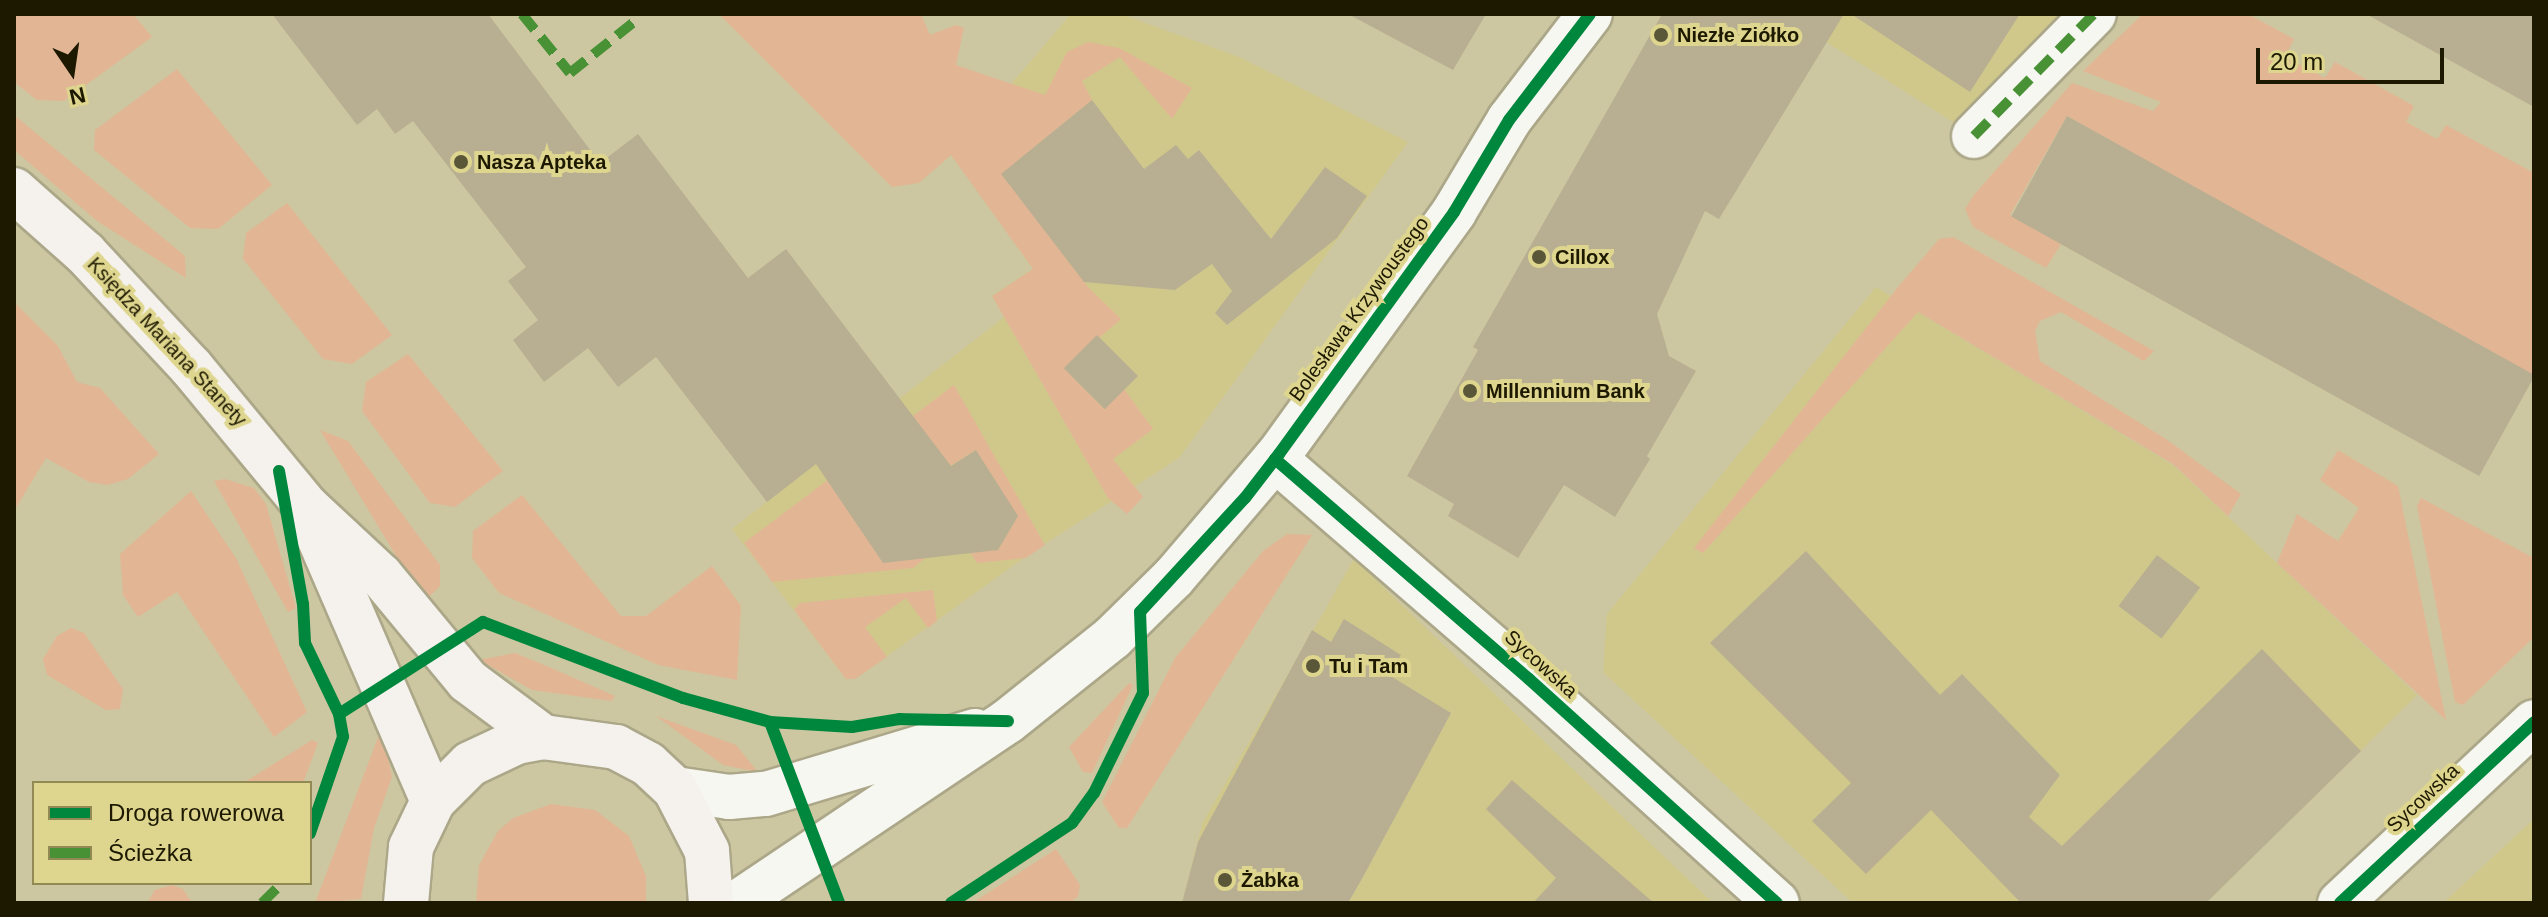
<!DOCTYPE html>
<meta charset="utf-8">
<style>
body{margin:0}
#map{position:relative;width:2548px;height:917px;overflow:hidden;background:#ccc7a0;font-family:Helvetica,sans-serif}
div>[style]{position:absolute}
.built>*{inset:0;background:#d0c88b}
.green>*{inset:0;background:#e2b694}
.building>*{inset:0;background:#b8af92;transform-origin:0 0}
.roads{filter:drop-shadow(2px 0 #aba788) drop-shadow(-2px 0 #aba788) drop-shadow(0 2px #aba788) drop-shadow(0 -2px #aba788)}
.street>*{height:44px;margin:-22px;padding:0 22px;transform-origin:22px;border-radius:22px;background:#f7f7f1}
.secondary>*{height:44px;margin:-22px;padding:0 22px;transform-origin:22px;border-radius:22px;background:#f5f2ed}
.quiet>*{height:10px;margin-top:-5px;transform-origin:0;background:repeating-linear-gradient(90deg,#499135 0 20px,transparent 0 30px)}
.cycleway>*{height:12px;margin:-6px;padding:0 6px;transform-origin:6px;border-radius:6px;background:#00873e}
.dots>*{width:22px;height:22px;translate:-50% -50%;box-sizing:border-box;border:4px solid #ded58e;border-radius:50%}
span{translate:-50% -50%;white-space:nowrap;text-align:center;line-height:1.15;-webkit-text-stroke:8px #ded58e;paint-order:stroke}
.poi-label{font-size:20px;color:#1d1900;font-weight:700}
.left{translate:0 -50%;text-align:left}
.street-label{font-size:20px;color:#1d1900}
.frame{position:absolute;inset:0;border:16px solid #1d1900;pointer-events:none}
.legend{position:absolute;left:32px;top:781px;width:280px;height:104px;box-sizing:border-box;background:#ded58e;border:2px solid #918a55;margin:0;padding:10px 14px;list-style:none;font-size:24px;color:#1d1900}
.legend li{display:flex;align-items:center;gap:16px;height:40px}
.legend b{width:40px;border:2px solid #918a55}
.north{position:absolute;left:32px;top:32px;width:80px;height:80px;-webkit-text-stroke:6px #ded58e;paint-order:stroke;rotate:167deg;font-size:22px;font-weight:700;line-height:32px;text-align:center;color:#1d1900}
.north::after{content:'';display:block;margin:auto;width:28px;height:36px;background:#1d1900;clip-path:polygon(50% 0,100% 100%,50% 72%,0 100%)}
.scale{position:absolute;left:2256px;top:48px;width:188px;height:36px;box-sizing:border-box;border:4px solid #1d1900;border-top:0;padding-left:10px;font-size:24px;line-height:28px;white-space:nowrap;color:#1d1900;-webkit-text-stroke:6px #ded58e;paint-order:stroke}
</style>
<div id="map">
<div class="built">
<i style="clip-path:polygon(1071px 14px,1121px 14px,1239px 57px,1408px 142px,1179px 458px,1038px 548px,855px 679px,846px 679px,732px 529px,1004px 317px,992px 296px,1033px 269px,951px 154px)"></i>
<i style="clip-path:polygon(1838px 14px,2120px 14px,1995px 138px,1966px 130px,1823px 40px)"></i>
<i style="clip-path:polygon(1876px 287px,2173px 465px,2417px 695px,2206px 903px,1853px 903px,1603px 672px,1607px 614px)"></i>
<i style="clip-path:polygon(1354px 559px,1653px 846px,1713px 903px,1182px 903px,1202px 824px)"></i>
<i style="clip-path:polygon(2534px 819px,2534px 903px,2443px 903px)"></i>
</div>
<div class="green">
<i style="clip-path:polygon(14px 14px,133px 14px,152px 37px,64px 101px,37px 100px,14px 82px)"></i>
<i style="clip-path:polygon(719px 14px,921px 14px,930px 35px,956px 25px,964px 28px,956px 65px,1045px 95px,1067px 52px,1088px 42px,1119px 48px,1192px 88px,1172px 119px,1120px 57px,1082px 81px,1092px 100px,1002px 174px,1088px 287px,1121px 319px,1064px 368px,1103px 408px,1124px 389px,1153px 429px,1113px 459px,1143px 497px,1127px 514px,1108px 498px,992px 296px,1033px 269px,951px 155px,919px 183px,892px 187px)"></i>
<i style="clip-path:polygon(2143px 14px,2248px 14px,2294px 39px,2285px 57px,2325px 78px,2335px 62px,2414px 106px,2406px 122px,2437px 139px,2446px 125px,2534px 173px,2534px 378px,2067px 116px,2010px 215px,2061px 244px,2046px 268px,1973px 227px,1965px 209px,1973px 196px,2072px 83px,2153px 111px,2161px 102px,2083px 71px)"></i>
<i style="clip-path:polygon(177px 69px,272px 185px,218px 229px,190px 228px,94px 150px,95px 130px)"></i>
<i style="clip-path:polygon(14px 115px,185px 256px,186px 278px,97px 221px,14px 150px)"></i>
<i style="clip-path:polygon(287px 203px,392px 335px,352px 364px,323px 359px,243px 259px,246px 233px)"></i>
<i style="clip-path:polygon(1953px 237px,2154px 351px,2144px 361px,2061px 312px,2040px 321px,2035px 331px,2040px 361px,2166px 439px,2241px 494px,2228px 516px,2173px 464px,1918px 312px,1703px 553px,1694px 548px,1898px 287px,1939px 239px)"></i>
<i style="clip-path:polygon(14px 302px,58px 346px,77px 382px,100px 388px,159px 454px,128px 479px,107px 485px,89px 482px,46px 458px,14px 511px)"></i>
<i style="clip-path:polygon(408px 354px,503px 471px,455px 507px,430px 503px,362px 411px,366px 382px)"></i>
<i style="clip-path:polygon(954px 385px,1045px 545px,1026px 558px,977px 563px,970px 552px,998px 550px,1017px 516px,976px 450px,857px 524px,929px 555px,913px 568px,772px 582px,744px 543px)"></i>
<i style="clip-path:polygon(320px 430px,348px 441px,440px 565px,440px 586px,424px 602px)"></i>
<i style="clip-path:polygon(2338px 450px,2398px 486px,2446px 720px,2277px 563px,2297px 514px,2338px 541px,2359px 508px,2320px 480px)"></i>
<i style="clip-path:polygon(225px 479px,254px 488px,266px 504px,296px 608px,288px 612px,214px 481px)"></i>
<i style="clip-path:polygon(191px 491px,236px 558px,307px 712px,274px 737px,177px 592px,138px 617px,123px 595px,120px 554px)"></i>
<i style="clip-path:polygon(522px 495px,621px 616px,646px 616px,712px 566px,741px 606px,737px 680px,658px 665px,499px 593px,472px 558px,473px 531px)"></i>
<i style="clip-path:polygon(2421px 498px,2534px 558px,2534px 637px,2463px 705px,2455px 702px,2417px 506px)"></i>
<i style="clip-path:polygon(1287px 534px,1312px 535px,1127px 828px,1119px 828px,1102px 802px,1175px 658px,1263px 551px)"></i>
<i style="clip-path:polygon(933px 590px,937px 621px,928px 628px,906px 598px,865px 627px,887px 657px,855px 679px,846px 679px,794px 610px,800px 603px)"></i>
<i style="clip-path:polygon(71px 628px,84px 633px,123px 689px,120px 709px,106px 710px,47px 675px,43px 659px,57px 636px)"></i>
<i style="clip-path:polygon(515px 653px,542px 664px,615px 696px,612px 701px,532px 690px,479px 660px)"></i>
<i style="clip-path:polygon(1129px 683px,1133px 685px,1092px 773px,1083px 772px,1069px 747px)"></i>
<i style="clip-path:polygon(656px 716px,736px 745px,758px 772px,723px 765px)"></i>
<i style="clip-path:polygon(382px 727px,392px 777px,374px 828px,361px 899px,315px 903px)"></i>
<i style="clip-path:polygon(312px 740px,318px 743px,303px 783px,243px 783px)"></i>
<i style="clip-path:polygon(551px 804px,595px 810px,629px 836px,646px 876px,646px 903px,476px 903px,479px 865px,498px 831px,513px 818px)"></i>
<i style="clip-path:polygon(1056px 849px,1080px 885px,1078px 897px,1068px 903px,972px 903px)"></i>
<i style="clip-path:polygon(172px 885px,183px 889px,192px 903px,147px 903px,155px 890px)"></i>
</div>
<div class="building">
<i style="clip-path:polygon(272px 14px,488px 14px,600px 163px,638px 134px,748px 278px,786px 249px,951px 466px,976px 450px,1018px 516px,998px 550px,883px 563px,816px 464px,767px 502px,656px 357px,618px 387px,588px 348px,544px 382px,513px 340px,538px 320px,508px 281px,526px 267px,413px 121px,395px 134px,377px 109px,357px 125px)"></i>
<i style="clip-path:polygon(1348px 14px,1486px 14px,1453px 70px)"></i>
<i style="clip-path:polygon(1662px 14px,1844px 14px,1719px 219px,1705px 211px,1657px 314px,1669px 356px,1696px 371px,1647px 456px,1650px 459px,1615px 517px,1564px 485px,1518px 558px,1448px 516px,1454px 504px,1407px 476px,1478px 350px,1473px 347px)"></i>
<i style="clip-path:polygon(1851px 14px,2020px 14px,1970px 92px)"></i>
<i style="clip-path:polygon(2366px 14px,2534px 14px,2534px 107px)"></i>
<i style="clip-path:polygon(1092px 100px,1144px 169px,1176px 145px,1188px 159px,1199px 150px,1271px 239px,1325px 167px,1367px 196px,1337px 238px,1227px 325px,1215px 313px,1232px 291px,1212px 264px,1175px 290px,1084px 282px,1001px 174px)"></i>
<i style="left:2067px;top:116px;width:535px;height:115px;rotate:29deg"></i>
<i style="left:1097px;top:335px;width:58px;height:47px;rotate:45deg"></i>
<i style="clip-path:polygon(1806px 551px,1940px 695px,1962px 674px,2060px 775px,2029px 817px,2062px 846px,2262px 649px,2361px 751px,2206px 903px,2021px 903px,1931px 810px,1866px 874px,1812px 821px,1851px 783px,1710px 643px)"></i>
<i style="left:2157px;top:555px;width:54px;height:64px;rotate:37deg"></i>
<i style="clip-path:polygon(1344px 619px,1401px 655px,1389px 675px,1451px 713px,1363px 877px,1348px 903px,1182px 903px,1198px 842px,1312px 630px,1331px 642px)"></i>
<i style="clip-path:polygon(1512px 780px,1654px 903px,1533px 903px,1556px 878px,1486px 809px)"></i>
</div>
<div class="roads">
<div class="street">
<i style="left:1974px;top:136px;width:171px;rotate:-45.5deg"></i>
<i style="left:1275px;top:459px;width:336px;rotate:40.9deg"></i>
<i style="left:1529px;top:679px;width:334px;rotate:42.1deg"></i>
<i style="left:675px;top:789px;width:55px;rotate:8.4deg"></i>
<i style="left:729px;top:797px;width:37px;rotate:-5deg"></i>
<i style="left:766px;top:794px;width:218px;rotate:-16.8deg"></i>
<i style="left:737px;top:903px;width:326px;rotate:-33.9deg"></i>
<i style="left:1008px;top:721px;width:133px;rotate:-38.6deg"></i>
<i style="left:1112px;top:638px;width:87px;rotate:-44.5deg"></i>
<i style="left:1174px;top:577px;width:162px;rotate:-49.5deg"></i>
<i style="left:1279px;top:454px;width:299px;rotate:-54.1deg"></i>
<i style="left:1454px;top:212px;width:107px;rotate:-59.1deg"></i>
<i style="left:1509px;top:120px;width:133px;rotate:-52.6deg"></i>
<i style="left:2340px;top:903px;width:265px;rotate:-43deg"></i>
</div>
<div class="secondary">
<i style="left:14px;top:190px;width:95px;rotate:41.6deg"></i>
<i style="left:85px;top:253px;width:156px;rotate:47.1deg"></i>
<i style="left:191px;top:367px;width:182px;rotate:50.4deg"></i>
<i style="left:307px;top:507px;width:101px;rotate:43deg"></i>
<i style="left:381px;top:576px;width:136px;rotate:50.4deg"></i>
<i style="left:468px;top:681px;width:94px;rotate:36.7deg"></i>
<i style="left:310px;top:517px;width:309px;rotate:66.6deg"></i>
<i style="left:406px;top:903px;width:56px;rotate:-84.9deg"></i>
<i style="left:411px;top:847px;width:51px;rotate:-64.4deg"></i>
<i style="left:433px;top:801px;width:52px;rotate:-45deg"></i>
<i style="left:470px;top:764px;width:52px;rotate:-25.1deg"></i>
<i style="left:517px;top:742px;width:26px;rotate:-11deg"></i>
<i style="left:543px;top:737px;width:74px;rotate:7.8deg"></i>
<i style="left:616px;top:747px;width:36px;rotate:28deg"></i>
<i style="left:648px;top:764px;width:37px;rotate:43deg"></i>
<i style="left:675px;top:789px;width:70px;rotate:62.7deg"></i>
<i style="left:707px;top:851px;width:52px;rotate:85.6deg"></i>
</div>
</div>
<div class="quiet">
<i style="left:522px;top:14px;width:76px;rotate:50.9deg"></i>
<i style="left:570px;top:73px;width:82px;rotate:-38.6deg"></i>
<i style="left:1974px;top:136px;width:171px;rotate:-45.5deg"></i>
<i style="left:262px;top:903px;width:28px;rotate:-45deg"></i>
</div>
<div class="cycleway">
<i style="left:1275px;top:459px;width:336px;rotate:40.9deg"></i>
<i style="left:1529px;top:679px;width:334px;rotate:42.1deg"></i>
<i style="left:279px;top:471px;width:135px;rotate:79.8deg"></i>
<i style="left:303px;top:604px;width:39px;rotate:87deg"></i>
<i style="left:305px;top:643px;width:79px;rotate:64.4deg"></i>
<i style="left:339px;top:714px;width:23px;rotate:80deg"></i>
<i style="left:343px;top:737px;width:102px;rotate:109deg"></i>
<i style="left:339px;top:714px;width:171px;rotate:-32.6deg"></i>
<i style="left:483px;top:622px;width:214px;rotate:20.8deg"></i>
<i style="left:683px;top:698px;width:90px;rotate:15.4deg"></i>
<i style="left:770px;top:722px;width:194px;rotate:69.1deg"></i>
<i style="left:770px;top:722px;width:82px;rotate:3.5deg"></i>
<i style="left:852px;top:727px;width:49px;rotate:-9.5deg"></i>
<i style="left:900px;top:719px;width:108px;rotate:1.1deg"></i>
<i style="left:951px;top:903px;width:145px;rotate:-33.5deg"></i>
<i style="left:1072px;top:823px;width:37px;rotate:-54deg"></i>
<i style="left:1094px;top:793px;width:111px;rotate:-63.9deg"></i>
<i style="left:1143px;top:693px;width:81px;rotate:-92.1deg"></i>
<i style="left:1140px;top:612px;width:155px;rotate:-47.4deg"></i>
<i style="left:1245px;top:498px;width:56px;rotate:-52.3deg"></i>
<i style="left:1279px;top:454px;width:299px;rotate:-54.1deg"></i>
<i style="left:1454px;top:212px;width:107px;rotate:-59.1deg"></i>
<i style="left:1509px;top:120px;width:133px;rotate:-52.6deg"></i>
<i style="left:2340px;top:903px;width:265px;rotate:-43deg"></i>
</div>
<div class="dots">
<i style="left:1661px;top:35px;background:#5a5638"></i>
<i style="left:461px;top:162px;background:#5a5638"></i>
<i style="left:1539px;top:257px;background:#5a5638"></i>
<i style="left:1470px;top:391px;background:#5a5638"></i>
<i style="left:1313px;top:666px;background:#5a5638"></i>
<i style="left:1225px;top:880px;background:#5a5638"></i>
</div>
<div class="poi-label">
<span class="left" style="left:1677px;top:35px">Niezłe Ziółko</span>
<span class="left" style="left:477px;top:162px">Nasza Apteka</span>
<span class="left" style="left:1555px;top:257px">Cillox</span>
<span class="left" style="left:1486px;top:391px">Millennium Bank</span>
<span class="left" style="left:1329px;top:666px">Tu i Tam</span>
<span class="left" style="left:1241px;top:880px">Żabka</span>
</div>
<div class="street-label">
<span style="left:1359px;top:309px;rotate:-54deg">Bolesława Krzywoustego</span>
<span style="left:167px;top:342px;rotate:47deg">Księdza Mariana Stanety</span>
<span style="left:1541px;top:664px;rotate:42deg">Sycowska</span>
<span style="left:2423px;top:798px;rotate:-43deg">Sycowska</span>
</div>
<div class="frame"></div>
<ul class="legend">
<li><b style="height:10px;background:#00873e"></b>Droga rowerowa</li>
<li><b style="height:10px;background:#499135"></b>Ścieżka</li>
</ul>
<div class="north">N</div>
<div class="scale">20 m</div>
</div>
